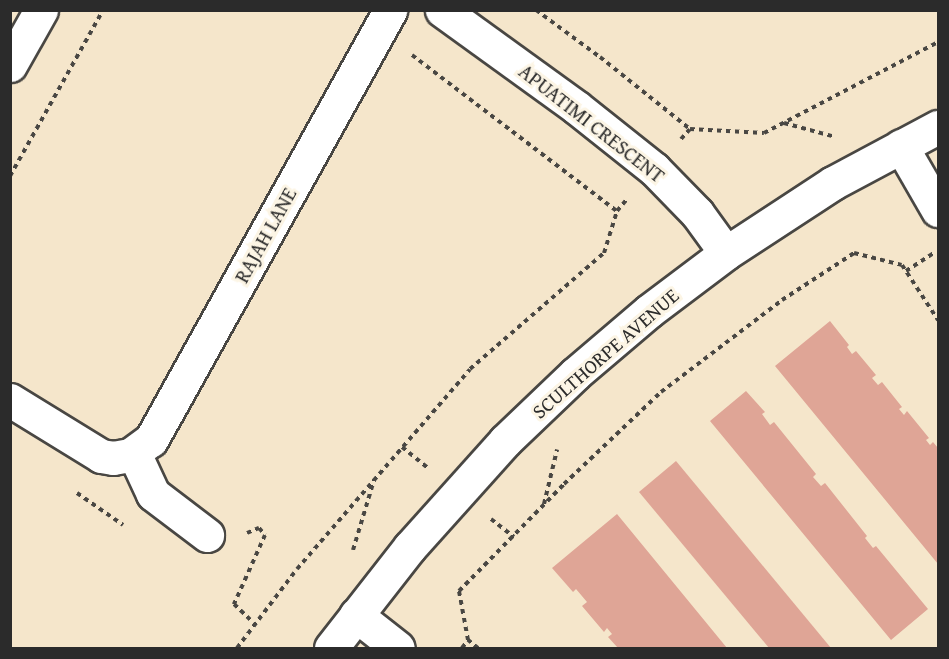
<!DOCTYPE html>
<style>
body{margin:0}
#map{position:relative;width:949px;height:659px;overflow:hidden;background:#f5e6cb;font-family:"Gentium Book Plus",serif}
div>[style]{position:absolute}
.building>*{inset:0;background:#dfa596}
.path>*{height:4px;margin-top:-2px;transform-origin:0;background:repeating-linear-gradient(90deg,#494743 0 4.5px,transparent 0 9px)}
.roads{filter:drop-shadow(2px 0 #494743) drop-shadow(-2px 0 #494743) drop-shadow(0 2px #494743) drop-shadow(0 -2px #494743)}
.minor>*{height:33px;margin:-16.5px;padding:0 16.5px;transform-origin:16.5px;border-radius:16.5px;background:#fff}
.tertiary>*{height:33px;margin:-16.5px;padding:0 16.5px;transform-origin:16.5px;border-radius:16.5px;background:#fff}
span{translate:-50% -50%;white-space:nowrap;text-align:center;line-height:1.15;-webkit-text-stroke:6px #fcf5e5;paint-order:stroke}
.street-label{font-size:20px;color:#2b2b2b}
.frame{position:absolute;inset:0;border:12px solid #2b2b2b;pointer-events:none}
</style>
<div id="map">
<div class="building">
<i style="clip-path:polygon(830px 321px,849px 345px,847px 347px,852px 354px,856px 351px,876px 375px,872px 378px,878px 385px,882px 382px,902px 407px,899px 409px,904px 415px,907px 411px,929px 438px,926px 440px,930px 445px,933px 442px,938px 448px,938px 564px,775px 366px)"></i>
<i style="clip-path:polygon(746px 391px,765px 412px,762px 414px,770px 425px,774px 422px,816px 474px,813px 477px,821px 486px,825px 483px,867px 536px,865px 538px,873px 548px,876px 546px,928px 609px,891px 640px,710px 421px)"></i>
<i style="clip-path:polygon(676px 461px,831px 648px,769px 648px,639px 492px)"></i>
<i style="clip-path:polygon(617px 514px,727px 648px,618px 648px,608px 637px,612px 634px,607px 628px,604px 632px,582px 606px,587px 602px,576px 589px,573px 592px,552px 568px)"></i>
</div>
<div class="path">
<i style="left:536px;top:10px;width:79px;rotate:36.3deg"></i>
<i style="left:600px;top:57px;width:115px;rotate:38.7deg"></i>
<i style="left:690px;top:129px;width:74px;rotate:3.1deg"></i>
<i style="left:764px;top:133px;width:196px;rotate:-27.6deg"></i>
<i style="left:412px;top:55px;width:258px;rotate:37.3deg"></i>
<i style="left:784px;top:123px;width:50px;rotate:15.2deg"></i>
<i style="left:681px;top:139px;width:13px;rotate:-48deg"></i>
<i style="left:10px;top:176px;width:190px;rotate:-60.7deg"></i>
<i style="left:906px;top:271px;width:35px;rotate:-33deg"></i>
<i style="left:402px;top:447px;width:32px;rotate:39deg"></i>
<i style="left:77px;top:493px;width:56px;rotate:34.8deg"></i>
<i style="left:544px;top:504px;width:56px;rotate:-76.5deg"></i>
<i style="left:491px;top:519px;width:29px;rotate:38deg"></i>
<i style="left:247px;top:533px;width:13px;rotate:-23deg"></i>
<i style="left:259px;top:528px;width:9px;rotate:49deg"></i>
<i style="left:265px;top:535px;width:76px;rotate:114.2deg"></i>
<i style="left:234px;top:604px;width:29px;rotate:44deg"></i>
<i style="left:353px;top:550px;width:73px;rotate:-73.3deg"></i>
<i style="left:237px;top:648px;width:99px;rotate:-52.8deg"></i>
<i style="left:297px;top:569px;width:264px;rotate:-49.1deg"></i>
<i style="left:470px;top:369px;width:177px;rotate:-40.9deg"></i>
<i style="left:604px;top:253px;width:44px;rotate:-72.8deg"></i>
<i style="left:617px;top:211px;width:16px;rotate:-50deg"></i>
<i style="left:462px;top:648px;width:10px;rotate:-53deg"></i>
<i style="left:478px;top:648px;width:13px;rotate:-141deg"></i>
<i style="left:468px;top:640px;width:50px;rotate:-100.4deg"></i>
<i style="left:459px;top:591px;width:150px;rotate:-45.5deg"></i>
<i style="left:564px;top:484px;width:134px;rotate:-43.5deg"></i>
<i style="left:661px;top:392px;width:152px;rotate:-37.2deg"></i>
<i style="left:782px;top:300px;width:86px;rotate:-33.1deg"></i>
<i style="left:854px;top:253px;width:49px;rotate:14deg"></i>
<i style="left:902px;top:265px;width:66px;rotate:56.8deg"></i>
</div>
<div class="roads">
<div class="minor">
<i style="left:442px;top:10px;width:165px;rotate:35.9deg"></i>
<i style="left:576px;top:107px;width:100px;rotate:38.5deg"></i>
<i style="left:654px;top:169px;width:62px;rotate:45.7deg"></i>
<i style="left:697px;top:213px;width:49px;rotate:54.1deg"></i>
<i style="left:10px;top:65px;width:63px;rotate:-60.6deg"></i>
<i style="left:901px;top:146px;width:74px;rotate:60deg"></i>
<i style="left:10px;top:400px;width:107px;rotate:31.6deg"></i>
<i style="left:101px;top:456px;width:12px;rotate:9deg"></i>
<i style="left:113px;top:458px;width:17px;rotate:-10deg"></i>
<i style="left:130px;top:455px;width:26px;rotate:-36deg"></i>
<i style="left:151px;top:440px;width:492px;rotate:-60.9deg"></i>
<i style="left:134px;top:453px;width:45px;rotate:65.1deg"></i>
<i style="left:153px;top:494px;width:68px;rotate:37.2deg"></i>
<i style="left:356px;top:615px;width:53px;rotate:38.2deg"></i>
</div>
<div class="tertiary">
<i style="left:331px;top:648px;width:128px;rotate:-52deg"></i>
<i style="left:410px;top:547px;width:142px;rotate:-48.1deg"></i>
<i style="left:505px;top:441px;width:97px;rotate:-43.7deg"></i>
<i style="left:575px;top:374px;width:97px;rotate:-40.4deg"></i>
<i style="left:649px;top:311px;width:96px;rotate:-37deg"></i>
<i style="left:726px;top:253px;width:128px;rotate:-33.2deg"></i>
<i style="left:833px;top:183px;width:119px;rotate:-28.1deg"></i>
</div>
</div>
<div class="street-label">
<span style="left:592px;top:123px;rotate:38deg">APUATIMI CRESCENT</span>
<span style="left:265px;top:235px;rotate:-61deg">RAJAH LANE</span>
<span style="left:605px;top:353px;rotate:-41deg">SCULTHORPE AVENUE</span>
</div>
<div class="frame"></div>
</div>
